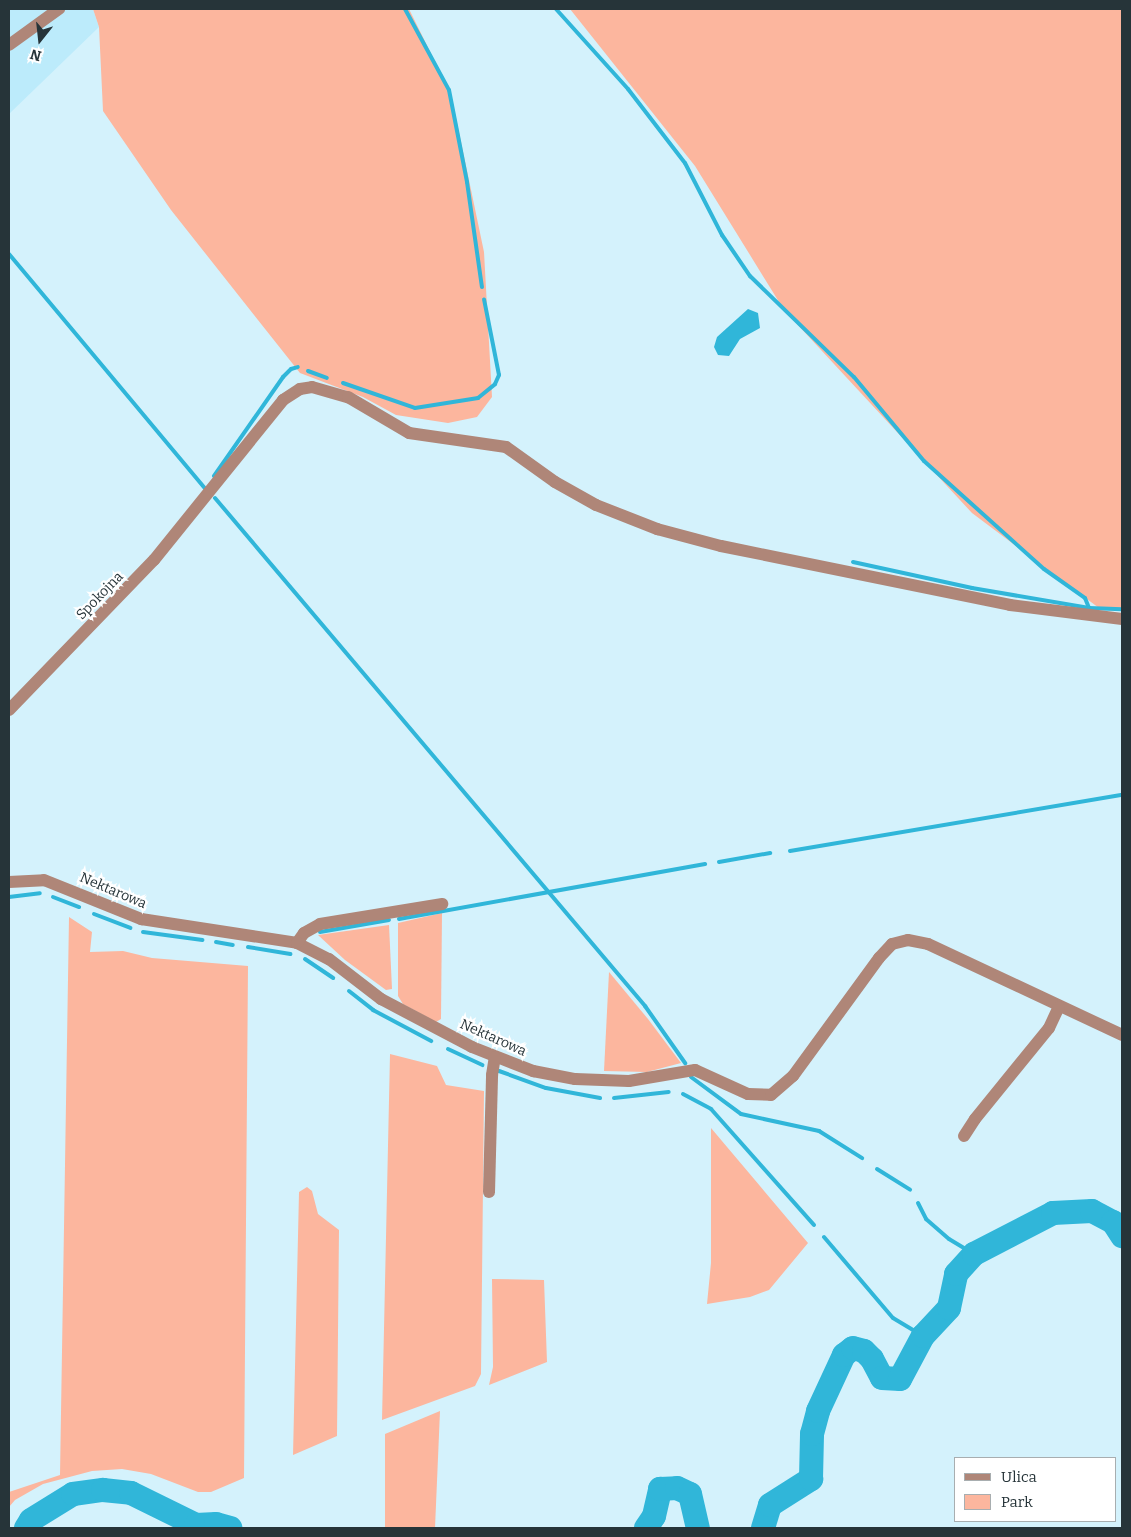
<!DOCTYPE html>
<style>
body{margin:0}
#map{position:relative;width:1131px;height:1537px;overflow:hidden;background:#d4f2fc;font-family:Bitter,serif}
div>[style]{position:absolute}
.built>*{inset:0;background:#bcebfb}
.green>*{inset:0;background:#fcb69e}
.water>*{inset:0;background:#30b6d9}
.stream>*{height:4px;margin:-2px;padding:0 2px;transform-origin:2px;border-radius:2px;background:#30b6d9}
.river>*{height:24px;margin:-12px;padding:0 12px;transform-origin:12px;border-radius:12px;background:#30b6d9}
.minor>*{height:12px;margin:-6px;padding:0 6px;transform-origin:6px;border-radius:6px;background:#af8678}
span{translate:-50% -50%;white-space:nowrap;text-align:center;line-height:1.15;-webkit-text-stroke:4.5px #fff;paint-order:stroke}
.street-label{font-size:14px;color:#263439}
.frame{position:absolute;inset:0;border:10px solid #263439;pointer-events:none}
.legend{position:absolute;left:954px;top:1457px;width:162px;height:65px;box-sizing:border-box;background:#fff;border:1px solid #a8aeb0;margin:0;padding:6px 9px;list-style:none;font-size:15px;color:#263439}
.legend li{display:flex;align-items:center;gap:10px;height:25px}
.legend b{width:25px;border:1px solid #a8aeb0}
.north{position:absolute;left:15px;top:15px;width:50px;height:50px;-webkit-text-stroke:4px #fff;paint-order:stroke;rotate:196deg;font-size:14px;font-weight:700;line-height:20px;text-align:center;color:#263439}
.north::after{content:'';display:block;margin:auto;width:18px;height:22px;background:#263439;clip-path:polygon(50% 0,100% 100%,50% 72%,0 100%)}
</style>
<div id="map">
<div class="built">
<i style="clip-path:polygon(9px 9px,93px 9px,99px 27px,9px 114px)"></i>
</div>
<div class="green">
<i style="clip-path:polygon(93px 9px,409px 9px,451px 94px,484px 252px,492px 397px,477px 417px,448px 423px,396px 415px,363px 397px,300px 373px,171px 210px,103px 111px,99px 27px)"></i>
<i style="clip-path:polygon(570px 9px,1122px 9px,1122px 609px,1099px 608px,972px 513px,784px 310px,695px 166px)"></i>
<i style="clip-path:polygon(442px 913px,441px 1019px,436px 1022px,403px 1004px,398px 996px,398px 923px)"></i>
<i style="clip-path:polygon(69px 917px,92px 932px,90px 952px,123px 951px,152px 958px,248px 966px,244px 1478px,211px 1492px,198px 1492px,151px 1474px,122px 1469px,92px 1471px,43px 1484px,15px 1500px,9px 1507px,9px 1492px,60px 1475px)"></i>
<i style="clip-path:polygon(389px 925px,392px 989px,386px 990px,345px 960px,318px 935px)"></i>
<i style="clip-path:polygon(609px 972px,648px 1019px,681px 1063px,647px 1072px,604px 1071px)"></i>
<i style="clip-path:polygon(390px 1054px,437px 1066px,446px 1085px,484px 1091px,481px 1374px,475px 1386px,382px 1420px)"></i>
<i style="clip-path:polygon(711px 1128px,808px 1243px,769px 1290px,750px 1297px,707px 1304px,711px 1263px)"></i>
<i style="clip-path:polygon(307px 1187px,312px 1191px,318px 1214px,339px 1230px,337px 1436px,293px 1455px,299px 1192px)"></i>
<i style="clip-path:polygon(492px 1279px,544px 1280px,547px 1362px,489px 1385px,493px 1367px)"></i>
<i style="clip-path:polygon(440px 1411px,435px 1528px,385px 1528px,385px 1434px)"></i>
</div>
<div class="water">
<i style="clip-path:polygon(748px 309px,758px 313px,760px 328px,740px 339px,729px 356px,718px 355px,714px 347px,717px 337px)"></i>
</div>
<div class="stream">
<i style="left:405px;top:9px;width:92px;rotate:61.5deg"></i>
<i style="left:449px;top:90px;width:94px;rotate:78.9deg"></i>
<i style="left:467px;top:182px;width:106px;rotate:81.9deg"></i>
<i style="left:556px;top:9px;width:108px;rotate:48deg"></i>
<i style="left:628px;top:89px;width:93px;rotate:52.4deg"></i>
<i style="left:685px;top:163px;width:81px;rotate:62.8deg"></i>
<i style="left:722px;top:235px;width:50px;rotate:55.7deg"></i>
<i style="left:750px;top:276px;width:145px;rotate:44.2deg"></i>
<i style="left:854px;top:377px;width:109px;rotate:50.2deg"></i>
<i style="left:924px;top:461px;width:161px;rotate:42deg"></i>
<i style="left:1044px;top:569px;width:50px;rotate:35.3deg"></i>
<i style="left:1085px;top:598px;width:11px;rotate:68deg"></i>
<i style="left:9px;top:254px;width:305px;rotate:50.1deg"></i>
<i style="left:308px;top:371px;width:20px;rotate:20deg"></i>
<i style="left:343px;top:383px;width:76px;rotate:19.1deg"></i>
<i style="left:415px;top:408px;width:64px;rotate:-9deg"></i>
<i style="left:478px;top:398px;width:22px;rotate:-39deg"></i>
<i style="left:495px;top:384px;width:10px;rotate:-66deg"></i>
<i style="left:499px;top:375px;width:77px;rotate:-101.2deg"></i>
<i style="left:214px;top:476px;width:121px;rotate:-55.1deg"></i>
<i style="left:283px;top:377px;width:11px;rotate:-45deg"></i>
<i style="left:291px;top:369px;width:7px;rotate:-16deg"></i>
<i style="left:215px;top:498px;width:666px;rotate:49.75deg"></i>
<i style="left:645px;top:1006px;width:70px;rotate:54.9deg"></i>
<i style="left:853px;top:562px;width:122px;rotate:12.3deg"></i>
<i style="left:972px;top:588px;width:119px;rotate:9.7deg"></i>
<i style="left:1089px;top:608px;width:33px;rotate:2deg"></i>
<i style="left:790px;top:851px;width:337px;rotate:-9.6deg"></i>
<i style="left:719px;top:862px;width:52px;rotate:-10deg"></i>
<i style="left:9px;top:897px;width:31px;rotate:-7deg"></i>
<i style="left:53px;top:897px;width:28px;rotate:21deg"></i>
<i style="left:94px;top:914px;width:39px;rotate:21deg"></i>
<i style="left:399px;top:919px;width:311px;rotate:-10.2deg"></i>
<i style="left:143px;top:932px;width:60px;rotate:7.7deg"></i>
<i style="left:320px;top:932px;width:70px;rotate:-9.9deg"></i>
<i style="left:216px;top:942px;width:17px;rotate:10deg"></i>
<i style="left:248px;top:947px;width:43px;rotate:9.5deg"></i>
<i style="left:305px;top:959px;width:34px;rotate:34deg"></i>
<i style="left:349px;top:991px;width:31px;rotate:38deg"></i>
<i style="left:373px;top:1010px;width:66px;rotate:28.1deg"></i>
<i style="left:448px;top:1049px;width:38px;rotate:25deg"></i>
<i style="left:499px;top:1071px;width:50px;rotate:19.9deg"></i>
<i style="left:546px;top:1088px;width:55px;rotate:10.5deg"></i>
<i style="left:691px;top:1077px;width:62px;rotate:36.5deg"></i>
<i style="left:741px;top:1114px;width:80px;rotate:12.3deg"></i>
<i style="left:819px;top:1131px;width:51px;rotate:32.1deg"></i>
<i style="left:683px;top:1094px;width:32px;rotate:28deg"></i>
<i style="left:711px;top:1109px;width:155px;rotate:48.4deg"></i>
<i style="left:614px;top:1098px;width:55px;rotate:-6.2deg"></i>
<i style="left:877px;top:1169px;width:39px;rotate:32deg"></i>
<i style="left:918px;top:1203px;width:18px;rotate:63deg"></i>
<i style="left:926px;top:1219px;width:30px;rotate:41deg"></i>
<i style="left:949px;top:1239px;width:29px;rotate:31deg"></i>
<i style="left:824px;top:1237px;width:106px;rotate:49.6deg"></i>
<i style="left:893px;top:1318px;width:35px;rotate:31deg"></i>
</div>
<div class="river">
<i style="left:26px;top:1528px;width:9px;rotate:-58deg"></i>
<i style="left:31px;top:1520px;width:49px;rotate:-31.8deg"></i>
<i style="left:73px;top:1494px;width:30px;rotate:-8deg"></i>
<i style="left:103px;top:1490px;width:28px;rotate:6deg"></i>
<i style="left:131px;top:1493px;width:72px;rotate:26.2deg"></i>
<i style="left:196px;top:1525px;width:20px;rotate:-3deg"></i>
<i style="left:216px;top:1524px;width:15px;rotate:16deg"></i>
<i style="left:646px;top:1528px;width:14px;rotate:-56deg"></i>
<i style="left:654px;top:1516px;width:28px;rotate:-77deg"></i>
<i style="left:660px;top:1489px;width:17px;rotate:-3deg"></i>
<i style="left:677px;top:1488px;width:14px;rotate:25deg"></i>
<i style="left:690px;top:1494px;width:35px;rotate:77deg"></i>
<i style="left:763px;top:1528px;width:24px;rotate:-73deg"></i>
<i style="left:770px;top:1505px;width:49px;rotate:-32.4deg"></i>
<i style="left:811px;top:1479px;width:45px;rotate:-88.7deg"></i>
<i style="left:812px;top:1434px;width:24px;rotate:-75deg"></i>
<i style="left:818px;top:1411px;width:62px;rotate:-65.1deg"></i>
<i style="left:844px;top:1355px;width:11px;rotate:-38deg"></i>
<i style="left:853px;top:1348px;width:11px;rotate:15deg"></i>
<i style="left:864px;top:1351px;width:11px;rotate:45deg"></i>
<i style="left:872px;top:1359px;width:21px;rotate:62deg"></i>
<i style="left:882px;top:1378px;width:18px;rotate:3deg"></i>
<i style="left:900px;top:1379px;width:49px;rotate:-61.9deg"></i>
<i style="left:923px;top:1336px;width:38px;rotate:-47deg"></i>
<i style="left:949px;top:1308px;width:35px;rotate:-78deg"></i>
<i style="left:956px;top:1274px;width:27px;rotate:-48deg"></i>
<i style="left:974px;top:1254px;width:89px;rotate:-27.4deg"></i>
<i style="left:1053px;top:1213px;width:39px;rotate:-3deg"></i>
<i style="left:1092px;top:1211px;width:24px;rotate:28deg"></i>
<i style="left:1113px;top:1222px;width:17px;rotate:57deg"></i>
</div>
<div class="minor">
<i style="left:9px;top:45px;width:62px;rotate:-35.8deg"></i>
<i style="left:9px;top:710px;width:209px;rotate:-46deg"></i>
<i style="left:154px;top:560px;width:206px;rotate:-51.1deg"></i>
<i style="left:283px;top:400px;width:20px;rotate:-33deg"></i>
<i style="left:300px;top:389px;width:12px;rotate:-9deg"></i>
<i style="left:312px;top:387px;width:37px;rotate:16deg"></i>
<i style="left:348px;top:397px;width:71px;rotate:30.5deg"></i>
<i style="left:409px;top:433px;width:98px;rotate:8.2deg"></i>
<i style="left:506px;top:447px;width:60px;rotate:35.5deg"></i>
<i style="left:555px;top:482px;width:47px;rotate:29.3deg"></i>
<i style="left:596px;top:505px;width:66px;rotate:21.5deg"></i>
<i style="left:657px;top:529px;width:66px;rotate:14.9deg"></i>
<i style="left:721px;top:546px;width:295px;rotate:11.5deg"></i>
<i style="left:1010px;top:605px;width:113px;rotate:7.1deg"></i>
<i style="left:9px;top:882px;width:35px;rotate:-3deg"></i>
<i style="left:44px;top:880px;width:105px;rotate:21.9deg"></i>
<i style="left:141px;top:919px;width:158px;rotate:8.7deg"></i>
<i style="left:297px;top:943px;width:36px;rotate:27deg"></i>
<i style="left:329px;top:959px;width:66px;rotate:37.6deg"></i>
<i style="left:381px;top:999px;width:103px;rotate:27.8deg"></i>
<i style="left:472px;top:1047px;width:66px;rotate:21.5deg"></i>
<i style="left:533px;top:1071px;width:43px;rotate:10.8deg"></i>
<i style="left:575px;top:1079px;width:54px;rotate:2.1deg"></i>
<i style="left:629px;top:1081px;width:67px;rotate:-9.5deg"></i>
<i style="left:695px;top:1070px;width:58px;rotate:24.4deg"></i>
<i style="left:748px;top:1094px;width:23px;rotate:2deg"></i>
<i style="left:771px;top:1095px;width:29px;rotate:-41deg"></i>
<i style="left:793px;top:1076px;width:146px;rotate:-53.9deg"></i>
<i style="left:879px;top:958px;width:19px;rotate:-47deg"></i>
<i style="left:892px;top:944px;width:16px;rotate:-14deg"></i>
<i style="left:908px;top:940px;width:20px;rotate:11deg"></i>
<i style="left:928px;top:944px;width:214px;rotate:25.1deg"></i>
<i style="left:297px;top:943px;width:12px;rotate:-55deg"></i>
<i style="left:304px;top:933px;width:18px;rotate:-29deg"></i>
<i style="left:320px;top:924px;width:124px;rotate:-9.3deg"></i>
<i style="left:964px;top:1136px;width:20px;rotate:-57deg"></i>
<i style="left:975px;top:1119px;width:117px;rotate:-50.9deg"></i>
<i style="left:1049px;top:1028px;width:23px;rotate:-65deg"></i>
<i style="left:489px;top:1192px;width:117px;rotate:-88.5deg"></i>
<i style="left:492px;top:1075px;width:18px;rotate:-81deg"></i>
</div>
<div class="street-label">
<span style="left:100px;top:596px;rotate:-46deg">Spokojna</span>
<span style="left:113px;top:891px;rotate:23deg">Nektarowa</span>
<span style="left:493px;top:1038px;rotate:24deg">Nektarowa</span>
</div>
<div class="frame"></div>
<ul class="legend">
<li><b style="height:6px;background:#af8678"></b>Ulica</li>
<li><b style="height:14px;background:#fcb69e"></b>Park</li>
</ul>
<div class="north">N</div>
</div>
